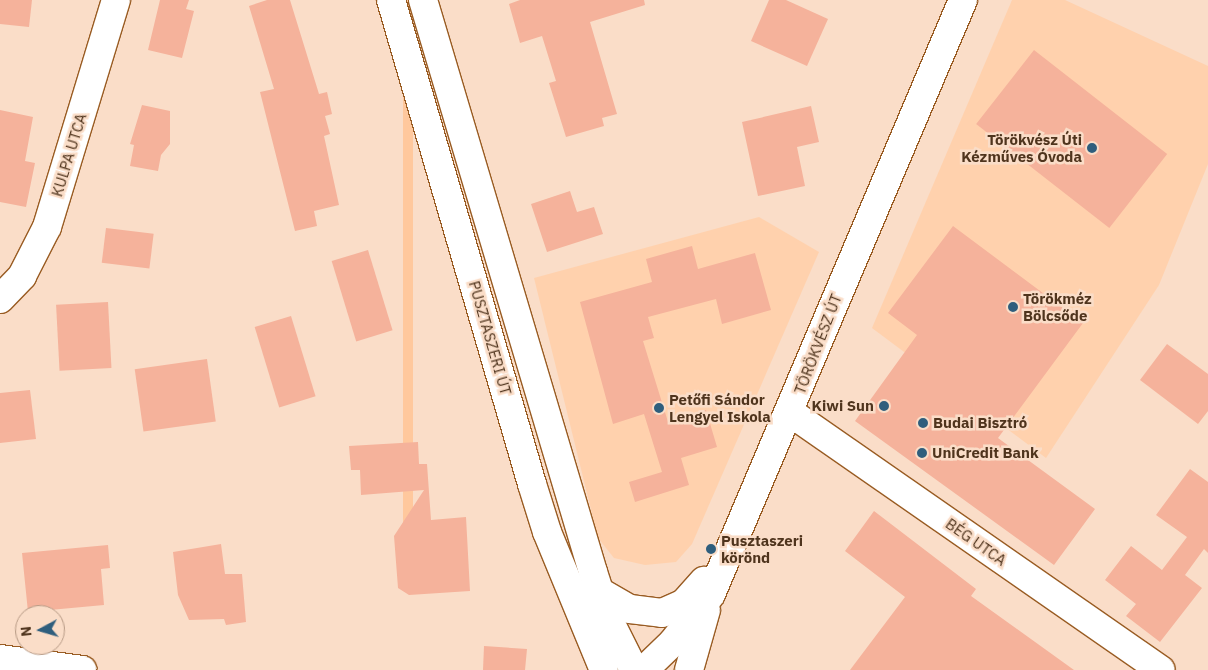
<!DOCTYPE html>
<meta charset="utf-8">
<style>
body{margin:0}
#map{position:relative;width:1208px;height:670px;overflow:hidden;background:#faddc8;font-family:"IBM Plex Sans",sans-serif}
div>[style]{position:absolute}
.built>*{inset:0;background:#ffd1ad}
.green>*{inset:0;background:#ffc89d;transform-origin:0 0}
.building>*{inset:0;background:#f5b29b;transform-origin:0 0}
.roads{filter:drop-shadow(1px 0 #995c23) drop-shadow(-1px 0 #995c23) drop-shadow(0 1px #995c23) drop-shadow(0 -1px #995c23)}
.minor>*{height:28px;margin:-14px;padding:0 14px;transform-origin:14px;border-radius:14px;background:#fff}
.dots>*{width:14px;height:14px;translate:-50% -50%;box-sizing:border-box;border:2px solid #faddc8;border-radius:50%}
span{translate:-50% -50%;white-space:nowrap;text-align:center;line-height:1.15;-webkit-text-stroke:5px #faddc8;paint-order:stroke}
.poi-label{font-size:15px;color:#4f341d;font-weight:700}
.right{translate:-100% -50%;text-align:right}
.left{translate:0 -50%;text-align:left}
.street-label{font-size:15px;color:#4f341d}
.north{position:absolute;left:15px;top:605px;width:50px;height:50px;box-sizing:border-box;background:#faddc8;border:1px solid #b69984;border-radius:50%;rotate:264deg;font-size:14px;font-weight:700;line-height:20px;text-align:center;color:#4f341d}
.north::after{content:'';display:block;margin:auto;width:18px;height:22px;background:#2f5e7d;clip-path:polygon(50% 0,100% 100%,50% 72%,0 100%)}
</style>
<div id="map">
<div class="built">
<i style="clip-path:polygon(1012px 0,1065px 0,1208px 66px,1208px 164px,1159px 285px,1046px 458px,872px 328px)"></i>
<i style="clip-path:polygon(759px 217px,819px 252px,692px 544px,676px 562px,645px 565px,614px 558px,598px 538px,534px 278px)"></i>
</div>
<div class="green">
<i style="left:403px;top:0;width:10px;height:572px"></i>
</div>
<div class="building">
<i style="clip-path:polygon(0 0,32px 0,29px 27px,0 24px)"></i>
<i style="clip-path:polygon(160px 0,189px 0,186px 9px,194px 11px,182px 58px,148px 50px)"></i>
<i style="clip-path:polygon(267px 0,290px 0,319px 94px,327px 92px,332px 114px,325px 116px,330px 134px,324px 136px,339px 205px,314px 211px,317px 226px,295px 231px,260px 92px,274px 89px,249px 6px)"></i>
<i style="clip-path:polygon(520px 0,644px 0,645px 5px,590px 22px,617px 114px,602px 118px,604px 126px,566px 137px,549px 83px,556px 81px,542px 36px,520px 43px,509px 4px)"></i>
<i style="clip-path:polygon(769px 0,786px 0,828px 19px,807px 66px,751px 41px)"></i>
<i style="left:1034px;top:50px;width:169px;height:94px;rotate:38deg"></i>
<i style="clip-path:polygon(142px 105px,170px 111px,170px 144px,161px 155px,158px 171px,130px 166px,134px 145px,130px 144px)"></i>
<i style="clip-path:polygon(811px 106px,819px 142px,797px 147px,805px 186px,758px 196px,742px 122px)"></i>
<i style="clip-path:polygon(0 110px,33px 117px,25px 161px,35px 163px,26px 207px,0 202px)"></i>
<i style="clip-path:polygon(570px 191px,577px 212px,594px 207px,603px 234px,547px 252px,531px 204px)"></i>
<i style="clip-path:polygon(953px 226px,1083px 323px,998px 438px,1095px 509px,1054px 565px,855px 421px,917px 335px,888px 313px)"></i>
<i style="left:106px;top:228px;width:48px;height:35px;rotate:7deg"></i>
<i style="clip-path:polygon(692px 246px,698px 269px,755px 253px,771px 310px,722px 324px,716px 299px,648px 317px,654px 338px,643px 341px,668px 422px,706px 410px,717px 447px,681px 458px,689px 485px,635px 502px,629px 482px,662px 472px,644px 414px,613px 424px,580px 302px,652px 282px,646px 259px)"></i>
<i style="left:368px;top:250px;width:84px;height:38px;rotate:73deg"></i>
<i style="left:108px;top:302px;width:66px;height:52px;rotate:87deg"></i>
<i style="left:291px;top:316px;width:84px;height:38px;rotate:73deg"></i>
<i style="clip-path:polygon(1167px 344px,1208px 374px,1208px 411px,1198px 424px,1140px 380px)"></i>
<i style="left:207px;top:359px;width:63px;height:73px;rotate:82deg"></i>
<i style="clip-path:polygon(30px 390px,36px 439px,0 443px,0 393px)"></i>
<i style="clip-path:polygon(418px 442px,419px 464px,427px 464px,431px 520px,466px 517px,470px 591px,409px 595px,398px 588px,394px 536px,424px 490px,361px 495px,360px 470px,351px 470px,349px 446px)"></i>
<i style="clip-path:polygon(1190px 469px,1208px 482px,1208px 553px,1204px 549px,1185px 575px,1202px 588px,1160px 642px,1126px 616px,1136px 604px,1105px 580px,1131px 546px,1162px 570px,1187px 537px,1156px 515px)"></i>
<i style="clip-path:polygon(874px 511px,976px 589px,971px 596px,1074px 670px,850px 670px,905px 597px,845px 551px)"></i>
<i style="clip-path:polygon(221px 544px,225px 574px,242px 574px,246px 622px,226px 625px,224px 619px,189px 620px,178px 595px,173px 552px)"></i>
<i style="clip-path:polygon(108px 545px,110px 568px,101px 569px,104px 605px,28px 612px,22px 553px)"></i>
<i style="clip-path:polygon(484px 646px,527px 649px,525px 670px,483px 670px)"></i>
</div>
<div class="roads">
<div class="minor">
<i style="left:391px;top:0;width:504px;rotate:73.76deg"></i>
<i style="left:532px;top:484px;width:50px;rotate:72.6deg"></i>
<i style="left:547px;top:532px;width:149px;rotate:67.6deg"></i>
<i style="left:423px;top:0;width:597px;rotate:73.45deg"></i>
<i style="left:593px;top:572px;width:46px;rotate:72.3deg"></i>
<i style="left:607px;top:616px;width:60px;rotate:63.4deg"></i>
<i style="left:0;top:299px;width:32px;rotate:-46deg"></i>
<i style="left:22px;top:276px;width:55px;rotate:-63deg"></i>
<i style="left:47px;top:227px;width:237px;rotate:-73.1deg"></i>
<i style="left:791px;top:413px;width:450px;rotate:34.8deg"></i>
<i style="left:602px;top:593px;width:32px;rotate:30deg"></i>
<i style="left:630px;top:609px;width:32px;rotate:7deg"></i>
<i style="left:662px;top:613px;width:24px;rotate:-24deg"></i>
<i style="left:684px;top:603px;width:30px;rotate:-48deg"></i>
<i style="left:0;top:659px;width:83px;rotate:7.6deg"></i>
<i style="left:644px;top:670px;width:40px;rotate:-44deg"></i>
<i style="left:673px;top:642px;width:61px;rotate:-51.6deg"></i>
<i style="left:711px;top:594px;width:645px;rotate:-67.01deg"></i>
<i style="left:689px;top:670px;width:62px;rotate:-74.2deg"></i>
</div>
</div>
<div class="dots">
<i style="left:1092px;top:148px;background:#2f5e7d"></i>
<i style="left:1013px;top:307px;background:#2f5e7d"></i>
<i style="left:884px;top:406px;background:#2f5e7d"></i>
<i style="left:659px;top:408px;background:#2f5e7d"></i>
<i style="left:923px;top:423px;background:#2f5e7d"></i>
<i style="left:922px;top:453px;background:#2f5e7d"></i>
<i style="left:711px;top:549px;background:#2f5e7d"></i>
</div>
<div class="poi-label">
<span class="right" style="left:1082px;top:148px">Törökvész Úti<br>Kézműves Óvoda</span>
<span class="left" style="left:1023px;top:307px">Törökméz<br>Bölcsőde</span>
<span class="left" style="left:669px;top:408px">Petőfi Sándor<br>Lengyel Iskola</span>
<span class="right" style="left:874px;top:406px">Kiwi Sun</span>
<span class="left" style="left:933px;top:423px">Budai Bisztró</span>
<span class="left" style="left:932px;top:453px">UniCredit Bank</span>
<span class="left" style="left:721px;top:549px">Pusztaszeri<br>körönd</span>
</div>
<div class="street-label">
<span style="left:69px;top:155px;rotate:-73deg">KULPA UTCA</span>
<span style="left:490px;top:338px;rotate:74deg">PUSZTASZERI ÚT</span>
<span style="left:818px;top:344px;rotate:-69deg">TÖRÖKVÉSZ ÚT</span>
<span style="left:976px;top:542px;rotate:35deg">BÉG UTCA</span>
</div>
<div class="north">N</div>
</div>
